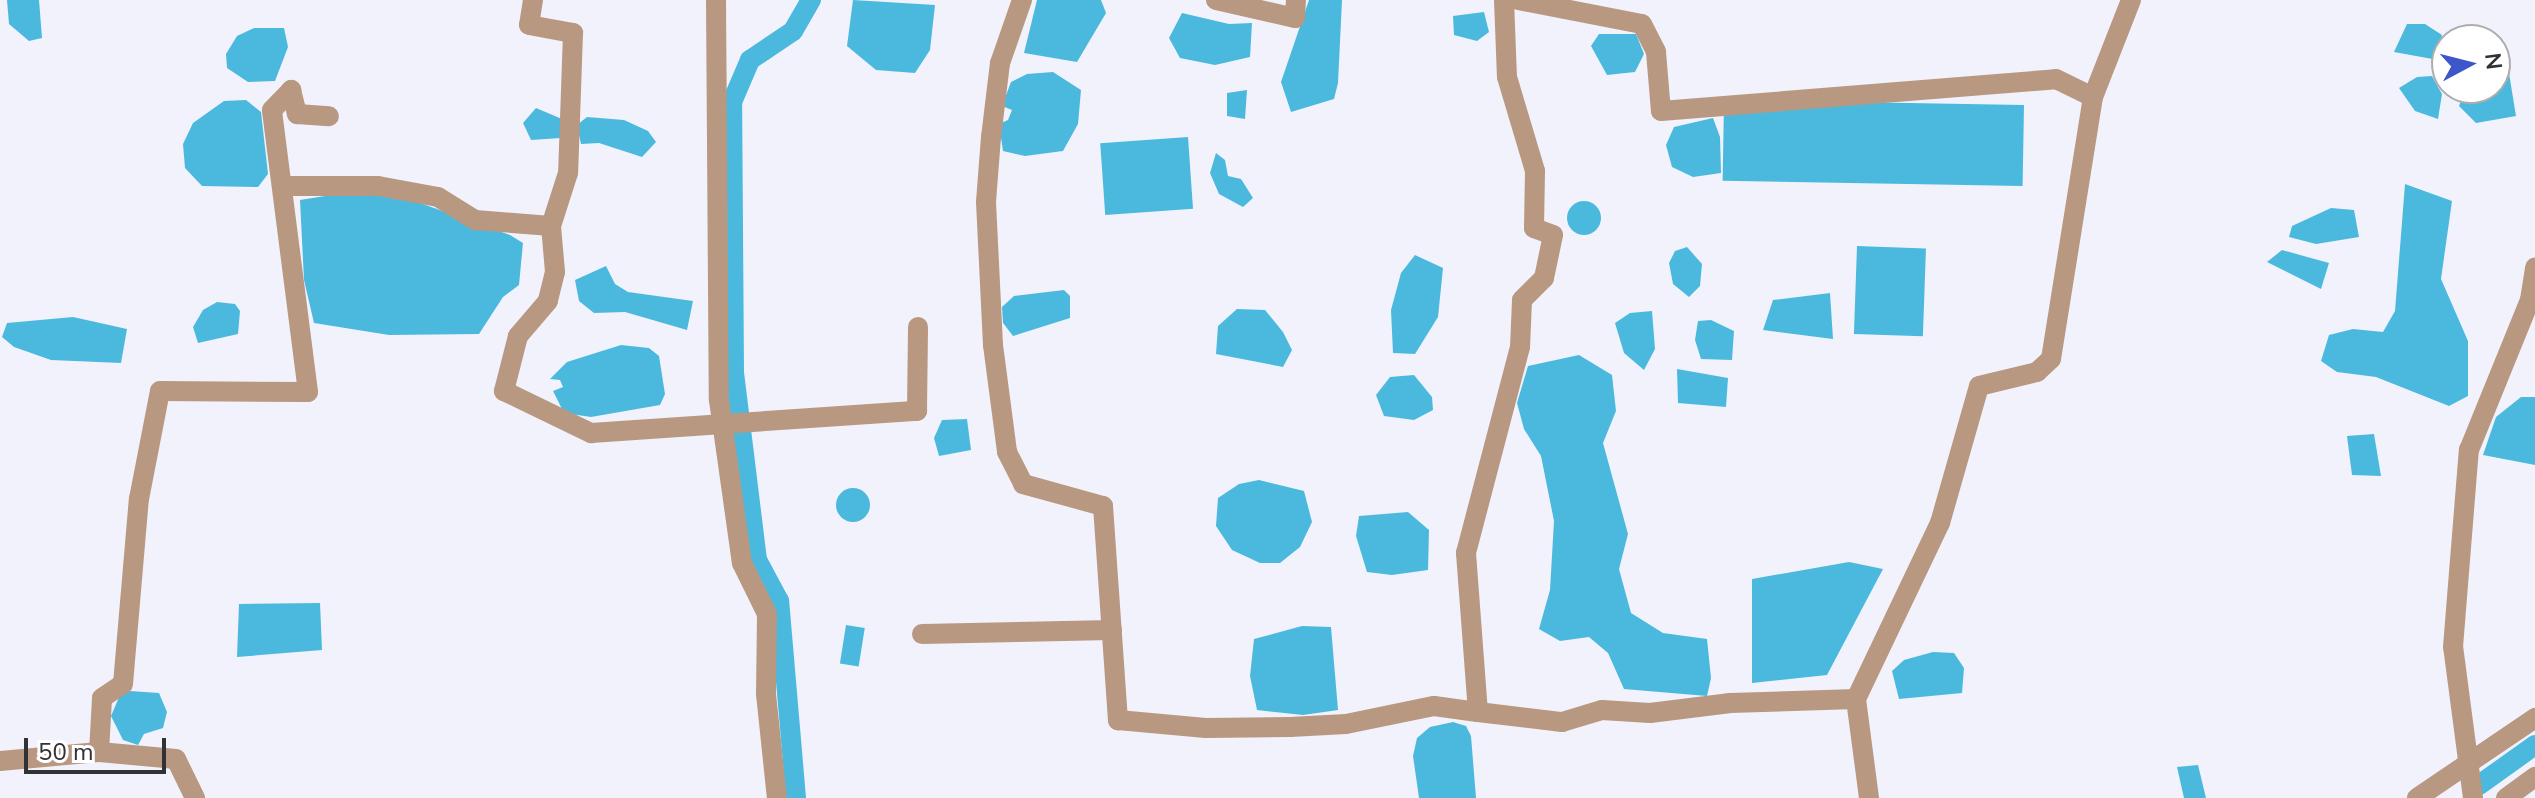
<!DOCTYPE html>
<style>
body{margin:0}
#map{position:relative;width:2535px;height:798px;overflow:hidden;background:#f1f2fc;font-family:"Nunito Sans",sans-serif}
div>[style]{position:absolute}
.water>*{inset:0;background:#4bb9dd;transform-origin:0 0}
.round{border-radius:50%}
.canal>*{height:20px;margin:-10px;padding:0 10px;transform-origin:10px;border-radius:10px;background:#4bb9dd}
.street>*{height:20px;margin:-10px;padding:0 10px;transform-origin:10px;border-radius:10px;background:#b89881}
span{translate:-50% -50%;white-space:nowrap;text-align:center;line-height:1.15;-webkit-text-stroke:7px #fff;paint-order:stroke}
.north{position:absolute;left:2431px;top:24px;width:80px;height:80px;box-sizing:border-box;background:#fff;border:2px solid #adadae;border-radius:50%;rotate:83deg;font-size:22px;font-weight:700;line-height:32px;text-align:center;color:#313235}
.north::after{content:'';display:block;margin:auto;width:28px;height:36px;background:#3d56c9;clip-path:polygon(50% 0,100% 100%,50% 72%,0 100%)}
.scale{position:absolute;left:24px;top:738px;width:142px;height:36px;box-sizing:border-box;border:4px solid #313235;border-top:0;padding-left:10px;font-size:24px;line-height:28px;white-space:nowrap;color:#313235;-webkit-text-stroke:6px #fff;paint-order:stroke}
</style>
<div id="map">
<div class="water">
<i style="clip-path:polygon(7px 0,39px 0,42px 38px,29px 41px,9px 24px)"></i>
<i style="clip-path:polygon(853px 0,935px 5px,930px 50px,915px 73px,876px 70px,847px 46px)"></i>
<i style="clip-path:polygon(1037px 0,1101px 0,1106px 13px,1077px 62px,1024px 53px)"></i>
<i style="clip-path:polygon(1309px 0,1342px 0,1338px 83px,1334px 99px,1291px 112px,1281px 82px)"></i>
<i style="clip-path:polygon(1484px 12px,1489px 32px,1477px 41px,1454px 35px,1453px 16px)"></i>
<i style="clip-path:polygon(1182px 13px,1229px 24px,1252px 23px,1250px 57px,1215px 65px,1180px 58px,1169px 38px)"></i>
<i style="clip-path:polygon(2407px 24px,2425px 24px,2442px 35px,2438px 60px,2394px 52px)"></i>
<i style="clip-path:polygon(254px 28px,284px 28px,288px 47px,275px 81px,248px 82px,227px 68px,226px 54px,237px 36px)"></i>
<i style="clip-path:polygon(1599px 34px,1636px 34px,1644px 54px,1635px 72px,1607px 75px,1591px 46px)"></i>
<i style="clip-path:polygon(2495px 53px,2507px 61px,2516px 116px,2476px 123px,2459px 106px,2466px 88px,2495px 88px)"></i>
<i style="clip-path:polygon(1053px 72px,1081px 90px,1078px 124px,1063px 151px,1025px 156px,1003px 151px,999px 124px,1008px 120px,1012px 110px,1002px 106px,1011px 82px,1027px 74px)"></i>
<i style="clip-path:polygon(2432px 76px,2442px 94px,2438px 119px,2415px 111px,2399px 88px,2417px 77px)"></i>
<i style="clip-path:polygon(1247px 90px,1245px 119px,1227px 116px,1227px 93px)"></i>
<i style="clip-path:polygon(246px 100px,261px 112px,268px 174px,258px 187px,202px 186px,185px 168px,183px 144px,193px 123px,224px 101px)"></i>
<i style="left:2024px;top:105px;width:81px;height:300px;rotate:91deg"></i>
<i style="clip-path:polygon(536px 108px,562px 119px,561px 138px,531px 140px,523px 123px)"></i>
<i style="clip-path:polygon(587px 117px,624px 120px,648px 131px,656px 142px,642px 157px,599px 143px,581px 144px,577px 125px)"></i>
<i style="clip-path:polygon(1713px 118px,1720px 137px,1721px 173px,1693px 177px,1672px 167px,1666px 145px,1674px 127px)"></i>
<i style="left:1188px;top:137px;width:72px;height:88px;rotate:86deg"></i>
<i style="clip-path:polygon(1216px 153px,1225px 160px,1228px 176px,1241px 179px,1253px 198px,1243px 207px,1219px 194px,1210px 173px)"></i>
<i style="clip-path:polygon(2405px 184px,2452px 201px,2441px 279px,2468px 341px,2468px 396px,2449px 406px,2376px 377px,2337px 372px,2321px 361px,2329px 335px,2353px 329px,2383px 332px,2395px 311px)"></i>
<i style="clip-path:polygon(344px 193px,406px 198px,510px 235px,523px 243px,519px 285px,503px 297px,479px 334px,389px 335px,314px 323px,304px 280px,300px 200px)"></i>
<i class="round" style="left:1567px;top:201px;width:34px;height:34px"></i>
<i style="clip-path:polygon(2331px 208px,2354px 210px,2359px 237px,2316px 244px,2289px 237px,2292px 226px)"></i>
<i style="left:1857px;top:246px;width:69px;height:88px;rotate:2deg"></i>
<i style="clip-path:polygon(1687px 247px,1702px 264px,1700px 286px,1689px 297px,1673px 284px,1669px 263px,1675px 251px)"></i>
<i style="clip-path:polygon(2282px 250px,2329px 263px,2321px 289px,2267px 262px)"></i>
<i style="clip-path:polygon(1415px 255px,1443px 268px,1438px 317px,1415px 354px,1393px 353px,1391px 310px,1401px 273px)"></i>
<i style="clip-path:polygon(606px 266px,615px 284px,628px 292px,693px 301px,687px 330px,625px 312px,594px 313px,579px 301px,575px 280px)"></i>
<i style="clip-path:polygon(1064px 290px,1070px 296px,1070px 318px,1013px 336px,1003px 323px,1002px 307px,1014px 296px)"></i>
<i style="clip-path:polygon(1830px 293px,1833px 339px,1763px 330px,1773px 300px)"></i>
<i style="clip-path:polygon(217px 302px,235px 304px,240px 311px,238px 334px,198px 343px,193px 327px,203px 310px)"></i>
<i style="clip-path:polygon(1237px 309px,1265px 310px,1283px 332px,1292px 350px,1283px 367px,1216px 354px,1218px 326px)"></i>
<i style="clip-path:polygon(1652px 311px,1655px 349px,1644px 370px,1624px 353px,1615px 323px,1630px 313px)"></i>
<i style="clip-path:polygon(73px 317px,127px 329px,121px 363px,51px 360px,14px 347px,2px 337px,7px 323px)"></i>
<i style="clip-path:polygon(1711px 320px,1734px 331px,1732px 360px,1701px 359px,1695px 340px,1698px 321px)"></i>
<i style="clip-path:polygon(621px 345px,649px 348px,659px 356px,665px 394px,660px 405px,591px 417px,564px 413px,553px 391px,563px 387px,560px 380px,550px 379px,567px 362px)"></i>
<i style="clip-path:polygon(1579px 355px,1612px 375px,1616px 411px,1603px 443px,1628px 534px,1619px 569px,1631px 613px,1663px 633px,1707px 639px,1711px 678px,1707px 696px,1624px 689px,1608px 653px,1589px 637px,1560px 641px,1539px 629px,1550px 590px,1554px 521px,1541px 456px,1524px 429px,1517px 403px,1528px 366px)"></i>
<i style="clip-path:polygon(1677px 369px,1728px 378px,1726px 407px,1678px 403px)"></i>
<i style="clip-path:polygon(1414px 375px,1432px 397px,1433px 410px,1414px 420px,1384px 416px,1376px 395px,1390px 377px)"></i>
<i style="clip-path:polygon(2521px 397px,2535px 397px,2535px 465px,2483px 455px,2496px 417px)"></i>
<i style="clip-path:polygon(967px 419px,971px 450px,939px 456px,934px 438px,942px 420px)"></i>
<i style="clip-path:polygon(2374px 434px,2381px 476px,2352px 475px,2347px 436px)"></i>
<i style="clip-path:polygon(1259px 480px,1304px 491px,1312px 522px,1300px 547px,1280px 563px,1260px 563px,1232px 550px,1216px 526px,1218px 498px,1239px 484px)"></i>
<i class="round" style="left:836px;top:488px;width:34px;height:34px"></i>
<i style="clip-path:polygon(1408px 512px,1429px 530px,1428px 570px,1392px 575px,1367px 572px,1356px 536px,1359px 516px)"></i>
<i style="clip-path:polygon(1849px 562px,1883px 569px,1827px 675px,1752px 683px,1752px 579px)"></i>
<i style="clip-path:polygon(320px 603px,322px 650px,237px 657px,239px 604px)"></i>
<i style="left:846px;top:625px;width:19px;height:39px;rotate:9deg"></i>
<i style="clip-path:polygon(1302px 626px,1331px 627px,1338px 710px,1303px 715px,1257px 710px,1250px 676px,1254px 639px)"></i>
<i style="clip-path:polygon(1933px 652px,1954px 653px,1964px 668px,1962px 693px,1899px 699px,1892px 671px,1904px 660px)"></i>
<i style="clip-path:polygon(130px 691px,159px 693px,167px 712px,163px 728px,144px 734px,138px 745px,123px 740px,111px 716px,120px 695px)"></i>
<i style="clip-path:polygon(1453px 722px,1466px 726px,1471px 736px,1476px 798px,1419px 798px,1413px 756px,1417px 738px,1430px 727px)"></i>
<i style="clip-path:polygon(2198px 765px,2206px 798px,2184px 798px,2177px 767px)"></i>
</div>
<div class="canal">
<i style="left:2479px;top:785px;width:69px;rotate:-35.5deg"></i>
<i style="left:796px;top:798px;width:198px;rotate:-94.9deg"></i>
<i style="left:779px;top:601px;width:47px;rotate:-118.2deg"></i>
<i style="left:757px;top:560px;width:189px;rotate:-97deg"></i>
<i style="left:734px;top:372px;width:270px;rotate:-90.4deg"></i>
<i style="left:732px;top:102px;width:46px;rotate:-66.8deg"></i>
<i style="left:750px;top:60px;width:52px;rotate:-34deg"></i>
<i style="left:793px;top:31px;width:36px;rotate:-60deg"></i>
</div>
<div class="street">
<i style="left:533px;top:0;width:25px;rotate:99deg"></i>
<i style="left:529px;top:25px;width:45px;rotate:10.3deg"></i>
<i style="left:573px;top:33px;width:140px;rotate:92deg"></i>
<i style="left:568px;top:173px;width:56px;rotate:107.8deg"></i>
<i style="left:551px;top:226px;width:46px;rotate:85deg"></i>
<i style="left:555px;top:272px;width:30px;rotate:104deg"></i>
<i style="left:548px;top:301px;width:46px;rotate:130.6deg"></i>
<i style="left:518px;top:336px;width:57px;rotate:104.3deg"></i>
<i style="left:504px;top:391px;width:97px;rotate:25.8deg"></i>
<i style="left:591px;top:433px;width:327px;rotate:-3.9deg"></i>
<i style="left:917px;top:411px;width:84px;rotate:-89.3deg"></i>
<i style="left:716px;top:0;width:400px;rotate:89.6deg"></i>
<i style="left:719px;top:400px;width:165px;rotate:82deg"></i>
<i style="left:742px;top:563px;width:57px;rotate:63.9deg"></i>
<i style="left:767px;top:614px;width:80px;rotate:90.7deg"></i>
<i style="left:766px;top:694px;width:105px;rotate:84deg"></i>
<i style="left:1022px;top:0;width:67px;rotate:109.2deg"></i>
<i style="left:1000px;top:63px;width:75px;rotate:96.9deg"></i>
<i style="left:991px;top:137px;width:65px;rotate:94.4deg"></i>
<i style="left:986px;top:202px;width:143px;rotate:87.2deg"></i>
<i style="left:993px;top:345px;width:108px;rotate:82.5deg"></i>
<i style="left:1007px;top:452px;width:36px;rotate:63deg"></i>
<i style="left:1023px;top:484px;width:83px;rotate:15.4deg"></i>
<i style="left:1103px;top:506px;width:215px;rotate:86deg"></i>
<i style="left:1118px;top:720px;width:88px;rotate:5.2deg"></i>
<i style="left:1206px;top:728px;width:84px;rotate:-0.7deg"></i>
<i style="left:1290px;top:727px;width:56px;rotate:-3.1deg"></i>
<i style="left:1346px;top:724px;width:90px;rotate:-11.6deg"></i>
<i style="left:1434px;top:706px;width:44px;rotate:7.8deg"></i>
<i style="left:1216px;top:0;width:81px;rotate:12.8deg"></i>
<i style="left:1295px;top:18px;width:18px;rotate:-87deg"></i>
<i style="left:1504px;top:0;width:77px;rotate:87.8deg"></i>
<i style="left:1507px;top:77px;width:98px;rotate:73.4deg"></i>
<i style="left:1535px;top:171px;width:57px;rotate:91deg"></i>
<i style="left:1534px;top:228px;width:20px;rotate:20deg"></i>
<i style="left:1553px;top:235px;width:44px;rotate:101.8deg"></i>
<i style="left:1544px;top:278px;width:31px;rotate:135deg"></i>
<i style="left:1522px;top:300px;width:47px;rotate:92.4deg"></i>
<i style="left:1520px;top:347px;width:213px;rotate:104.7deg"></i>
<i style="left:1466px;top:553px;width:159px;rotate:85.7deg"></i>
<i style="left:1478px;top:712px;width:85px;rotate:6.8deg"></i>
<i style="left:1562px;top:722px;width:42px;rotate:-16.7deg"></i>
<i style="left:1602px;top:710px;width:48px;rotate:3.6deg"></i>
<i style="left:1650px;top:713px;width:81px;rotate:-7.1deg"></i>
<i style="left:1730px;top:703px;width:126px;rotate:-1.8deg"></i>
<i style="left:1518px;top:0;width:126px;rotate:11deg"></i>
<i style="left:1642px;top:24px;width:31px;rotate:63deg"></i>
<i style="left:1656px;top:52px;width:59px;rotate:85.2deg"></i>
<i style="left:1661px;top:111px;width:396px;rotate:-4.6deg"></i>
<i style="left:2056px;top:79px;width:41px;rotate:25.9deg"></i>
<i style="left:283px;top:186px;width:95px"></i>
<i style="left:378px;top:186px;width:61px;rotate:10.4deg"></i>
<i style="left:438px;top:197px;width:44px;rotate:31.9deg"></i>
<i style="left:475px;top:220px;width:76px;rotate:4.5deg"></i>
<i style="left:922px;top:634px;width:190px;rotate:-1.2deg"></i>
<i style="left:0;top:761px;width:99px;rotate:-5.2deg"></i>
<i style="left:195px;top:798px;width:43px;rotate:-116deg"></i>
<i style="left:176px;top:759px;width:77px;rotate:-174.8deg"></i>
<i style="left:99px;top:752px;width:54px;rotate:-86.8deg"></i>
<i style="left:102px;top:698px;width:25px;rotate:-34deg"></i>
<i style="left:123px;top:684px;width:186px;rotate:-85.1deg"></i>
<i style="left:139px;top:499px;width:110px;rotate:-79deg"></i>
<i style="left:160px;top:391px;width:148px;rotate:0.4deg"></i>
<i style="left:308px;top:392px;width:284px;rotate:-97.3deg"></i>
<i style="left:272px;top:110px;width:28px;rotate:-46deg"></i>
<i style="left:291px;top:90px;width:25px;rotate:76deg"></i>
<i style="left:297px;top:114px;width:32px;rotate:4deg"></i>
<i style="left:1869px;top:798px;width:100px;rotate:-97.5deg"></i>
<i style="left:1856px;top:699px;width:195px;rotate:-64.5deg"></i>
<i style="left:1940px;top:523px;width:142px;rotate:-74.1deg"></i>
<i style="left:1979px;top:386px;width:60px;rotate:-13.6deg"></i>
<i style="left:2037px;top:372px;width:19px;rotate:-43deg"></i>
<i style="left:2051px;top:359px;width:265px;rotate:-80.9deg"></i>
<i style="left:2093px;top:97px;width:104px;rotate:-68.6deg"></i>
<i style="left:2417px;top:798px;width:143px;rotate:-34.1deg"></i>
<i style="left:2473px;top:798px;width:152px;rotate:-97.5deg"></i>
<i style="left:2453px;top:647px;width:198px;rotate:-85.4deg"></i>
<i style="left:2469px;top:450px;width:162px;rotate:-67.9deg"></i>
<i style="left:2530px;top:300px;width:33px;rotate:-81deg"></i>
<i style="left:2506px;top:798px;width:36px;rotate:-36deg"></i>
</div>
<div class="north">N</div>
<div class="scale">50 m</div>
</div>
